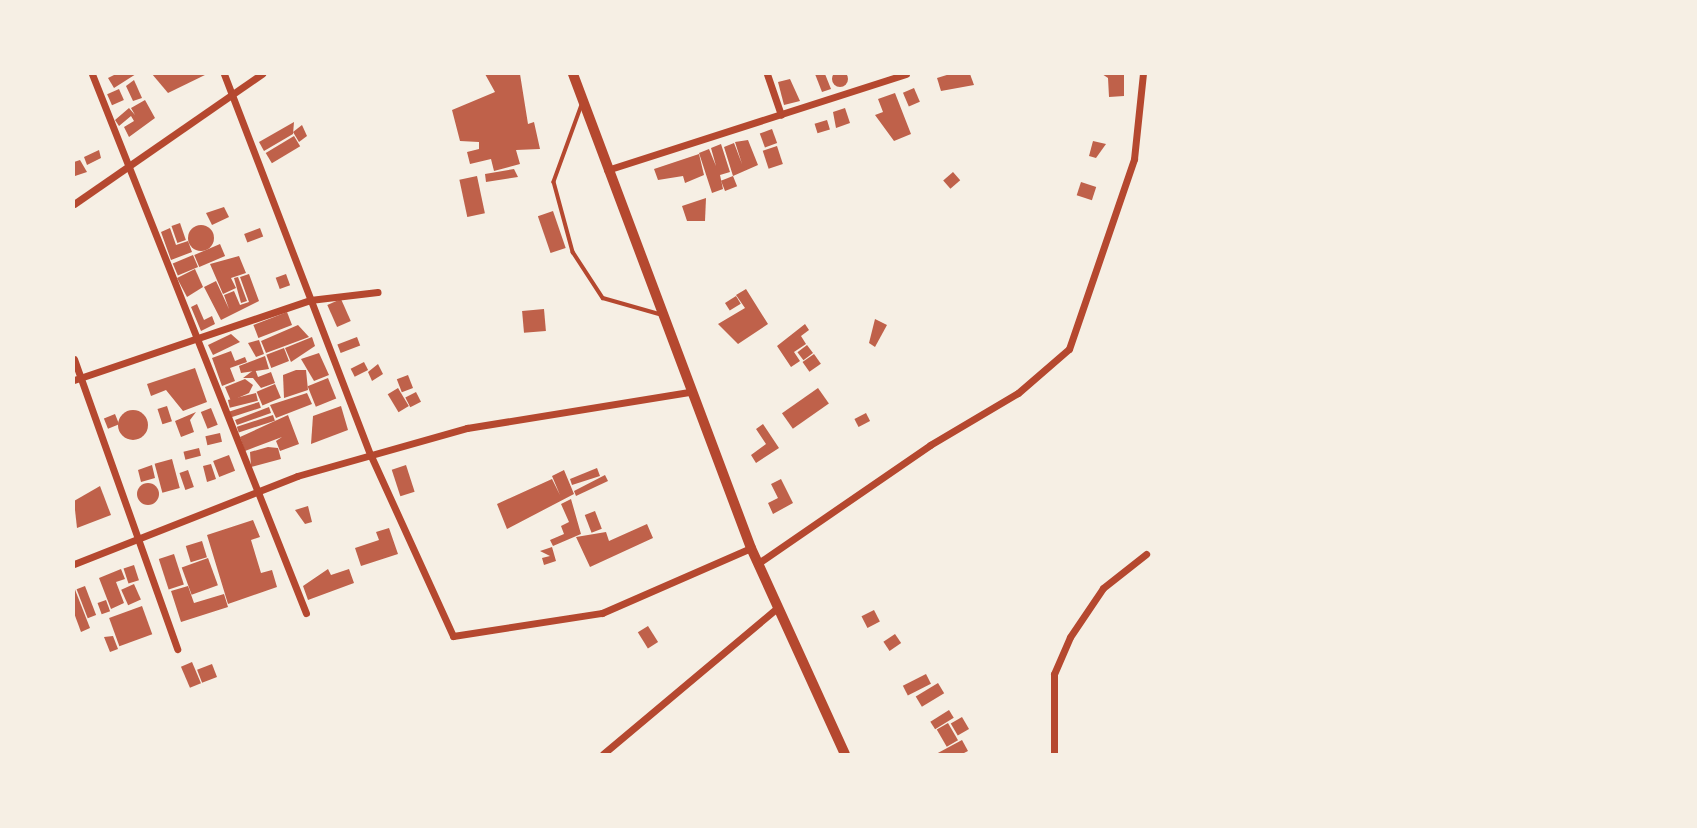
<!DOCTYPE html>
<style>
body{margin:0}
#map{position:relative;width:1697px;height:828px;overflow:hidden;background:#f6efe4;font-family:"Noto Sans",sans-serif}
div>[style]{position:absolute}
.building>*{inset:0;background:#bf614a;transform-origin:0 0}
.round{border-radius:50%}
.service>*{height:3.5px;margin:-1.75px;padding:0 1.75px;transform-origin:1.75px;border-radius:1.75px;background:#b5482f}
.minor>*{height:7px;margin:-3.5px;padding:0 3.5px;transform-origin:3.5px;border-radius:3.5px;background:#b5482f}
.trunk>*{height:10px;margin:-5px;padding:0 5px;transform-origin:5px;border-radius:5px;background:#b5482f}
span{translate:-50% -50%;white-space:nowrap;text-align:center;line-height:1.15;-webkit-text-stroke:6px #f6efe4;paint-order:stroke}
.frame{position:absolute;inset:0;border:75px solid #f6efe4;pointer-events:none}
</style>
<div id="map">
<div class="building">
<i class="round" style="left:832px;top:71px;width:16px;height:16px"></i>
<i style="clip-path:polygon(116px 74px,136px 74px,114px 88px,108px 78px)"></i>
<i style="clip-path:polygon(152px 74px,207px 74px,168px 93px)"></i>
<i style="clip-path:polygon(485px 74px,520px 74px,528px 124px,534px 122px,540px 149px,516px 150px,520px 164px,494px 171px,491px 159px,470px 164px,467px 152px,479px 149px,479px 142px,460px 141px,452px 110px,495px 92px)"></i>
<i style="clip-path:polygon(815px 74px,825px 74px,831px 89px,822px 92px)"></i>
<i style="clip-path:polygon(950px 74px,970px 74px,974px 85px,941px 91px,937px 78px)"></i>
<i style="clip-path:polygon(1102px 74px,1124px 74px,1124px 96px,1109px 97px,1108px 78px)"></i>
<i style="clip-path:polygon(790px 79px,800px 101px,784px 105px,778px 82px)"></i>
<i style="clip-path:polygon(134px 80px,142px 98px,133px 101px,126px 86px)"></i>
<i style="left:914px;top:88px;width:15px;height:12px;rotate:67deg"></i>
<i style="left:119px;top:89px;width:12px;height:13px;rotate:66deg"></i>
<i style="clip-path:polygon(895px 93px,911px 134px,894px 141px,875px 115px,883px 112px,878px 99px)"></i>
<i style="clip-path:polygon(145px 100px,155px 118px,129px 137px,124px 127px,134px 121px,131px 116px,119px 126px,115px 120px,129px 108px,135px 115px,131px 108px)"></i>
<i style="clip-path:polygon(845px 108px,850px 123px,836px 128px,833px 112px)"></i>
<i style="left:827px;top:120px;width:10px;height:13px;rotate:73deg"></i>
<i style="clip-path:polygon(294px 122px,293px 134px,264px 151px,259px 142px)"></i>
<i style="clip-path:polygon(302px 125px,307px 136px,299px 142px,293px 132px)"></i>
<i style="left:772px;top:129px;width:15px;height:13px;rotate:70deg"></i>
<i style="left:294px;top:136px;width:12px;height:33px;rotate:59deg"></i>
<i style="clip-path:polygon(748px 140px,758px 165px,733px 176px,724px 147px,734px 143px,742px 164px,735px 142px)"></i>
<i style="clip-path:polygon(1093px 141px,1106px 144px,1096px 158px,1089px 156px)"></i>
<i style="clip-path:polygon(721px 144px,730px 172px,720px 175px,723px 189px,712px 193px,699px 153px,709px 149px,716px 166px,711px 148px)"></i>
<i style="left:777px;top:146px;width:19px;height:15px;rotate:72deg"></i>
<i style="clip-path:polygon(99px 150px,101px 158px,87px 165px,84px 157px)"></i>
<i style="clip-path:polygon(699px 154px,704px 175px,685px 183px,683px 176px,658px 180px,654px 169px)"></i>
<i style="clip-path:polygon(80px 160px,87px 172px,75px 176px,74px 162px)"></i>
<i style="clip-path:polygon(514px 169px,518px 177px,486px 182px,485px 174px)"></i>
<i style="left:953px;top:172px;width:11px;height:13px;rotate:49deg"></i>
<i style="left:477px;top:176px;width:38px;height:18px;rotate:78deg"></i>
<i style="left:733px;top:176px;width:11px;height:13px;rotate:68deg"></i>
<i style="left:1081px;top:182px;width:16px;height:14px;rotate:18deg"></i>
<i style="clip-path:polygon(706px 198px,705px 221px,687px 221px,682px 206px)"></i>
<i style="clip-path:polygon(224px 207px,229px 217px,212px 225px,206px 213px)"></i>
<i style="left:553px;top:211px;width:39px;height:16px;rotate:71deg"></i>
<i style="left:180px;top:223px;width:18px;height:9px;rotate:71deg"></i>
<i class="round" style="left:188px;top:225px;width:26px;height:26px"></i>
<i style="clip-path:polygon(170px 228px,176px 245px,188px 241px,192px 252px,171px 260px,161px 232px)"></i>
<i style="left:260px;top:228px;width:9px;height:17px;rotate:69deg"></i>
<i style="left:220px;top:244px;width:13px;height:28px;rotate:67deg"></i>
<i style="left:193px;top:255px;width:13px;height:22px;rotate:67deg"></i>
<i style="clip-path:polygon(239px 256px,246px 273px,231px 278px,236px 288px,223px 294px,210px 264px)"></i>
<i style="clip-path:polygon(195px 269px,203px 287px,187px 297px,177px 278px)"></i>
<i style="clip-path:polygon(249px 274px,259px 301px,221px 320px,204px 287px,216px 281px,229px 309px,224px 295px,234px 291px,240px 305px,249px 302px,240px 277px)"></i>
<i style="left:286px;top:274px;width:12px;height:11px;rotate:70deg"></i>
<i style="clip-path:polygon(238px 277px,247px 301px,241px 303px,234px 278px)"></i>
<i style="clip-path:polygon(746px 289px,768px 324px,738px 344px,718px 324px,745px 308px,736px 295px)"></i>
<i style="left:736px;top:296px;width:9px;height:13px;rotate:58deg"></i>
<i style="left:341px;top:299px;width:24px;height:15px;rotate:66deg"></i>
<i style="clip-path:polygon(197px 304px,204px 320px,212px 316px,215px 324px,201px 331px,191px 307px)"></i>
<i style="left:544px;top:309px;width:22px;height:22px;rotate:85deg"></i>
<i style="left:287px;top:312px;width:14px;height:36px;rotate:69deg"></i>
<i style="clip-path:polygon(875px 319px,887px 325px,875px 347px,869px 343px)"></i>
<i style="clip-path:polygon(805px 324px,809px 330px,801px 336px,806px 344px,794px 352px,800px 361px,791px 367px,777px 346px)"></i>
<i style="clip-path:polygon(298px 325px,309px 337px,266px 353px,261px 341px)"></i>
<i style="clip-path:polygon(231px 334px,240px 342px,213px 355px,208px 345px)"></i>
<i style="clip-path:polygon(312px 337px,315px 346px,291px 362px,285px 348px)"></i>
<i style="left:357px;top:337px;width:9px;height:21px;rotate:69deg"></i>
<i style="clip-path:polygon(259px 340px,264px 354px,256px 357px,248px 343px)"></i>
<i style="left:807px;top:345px;width:10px;height:12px;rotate:53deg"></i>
<i style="left:284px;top:348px;width:14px;height:19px;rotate:69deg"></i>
<i style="clip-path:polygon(231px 351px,235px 361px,245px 357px,247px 362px,230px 368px,235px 381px,222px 386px,212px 358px)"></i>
<i style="clip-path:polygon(319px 353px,329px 375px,314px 381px,301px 359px)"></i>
<i style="left:814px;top:354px;width:12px;height:14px;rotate:55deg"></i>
<i style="clip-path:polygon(265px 356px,269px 369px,241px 373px,239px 366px)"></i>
<i style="left:364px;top:362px;width:9px;height:15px;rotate:63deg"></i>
<i style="clip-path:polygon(378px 364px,383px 374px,372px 381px,368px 372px)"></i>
<i style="clip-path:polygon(195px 368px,207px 402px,183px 411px,166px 390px,151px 396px,147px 384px)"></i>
<i style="clip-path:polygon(255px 369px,258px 377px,271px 372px,275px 383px,261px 388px,253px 378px,243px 378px)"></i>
<i style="clip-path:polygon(296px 370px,306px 370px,308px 390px,284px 398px,283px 375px)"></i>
<i style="left:408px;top:375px;width:14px;height:12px;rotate:69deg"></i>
<i style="left:328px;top:378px;width:22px;height:22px;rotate:68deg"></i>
<i style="clip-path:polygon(245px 379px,253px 385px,249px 393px,231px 401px,225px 387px)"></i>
<i style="left:275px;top:384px;width:15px;height:20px;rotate:67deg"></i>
<i style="left:398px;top:388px;width:21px;height:12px;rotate:59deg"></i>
<i style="left:818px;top:388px;width:19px;height:44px;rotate:55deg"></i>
<i style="left:416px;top:392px;width:11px;height:12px;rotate:63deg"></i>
<i style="left:256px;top:393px;width:8px;height:29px;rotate:76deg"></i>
<i style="clip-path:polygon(307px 393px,312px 404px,276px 418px,270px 405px)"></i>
<i style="left:259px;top:402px;width:6px;height:31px;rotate:72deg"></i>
<i style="left:167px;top:406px;width:16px;height:10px;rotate:72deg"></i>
<i style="clip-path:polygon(341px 406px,348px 430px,311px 444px,313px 416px)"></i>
<i style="clip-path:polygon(269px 407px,271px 413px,237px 425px,235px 420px)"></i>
<i style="left:211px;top:408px;width:18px;height:11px;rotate:68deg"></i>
<i class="round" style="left:118px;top:410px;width:30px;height:30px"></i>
<i style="clip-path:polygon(196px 412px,190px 420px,194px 432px,181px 437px,175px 421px)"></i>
<i style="left:866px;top:413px;width:9px;height:13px;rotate:63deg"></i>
<i style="left:115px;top:414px;width:11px;height:12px;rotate:68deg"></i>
<i style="left:273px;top:415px;width:6px;height:38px;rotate:72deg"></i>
<i style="clip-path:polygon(288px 415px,299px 444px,280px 451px,276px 441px,282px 437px,245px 451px,240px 437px)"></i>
<i style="clip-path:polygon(763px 424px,779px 448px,756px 463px,751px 455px,766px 444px,756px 429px)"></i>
<i style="left:220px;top:433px;width:9px;height:15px;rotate:77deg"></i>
<i style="clip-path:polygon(268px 447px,278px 448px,281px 459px,251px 467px,250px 452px)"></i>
<i style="left:199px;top:448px;width:8px;height:16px;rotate:76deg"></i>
<i style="left:229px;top:455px;width:17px;height:17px;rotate:69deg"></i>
<i style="left:172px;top:459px;width:30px;height:18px;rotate:75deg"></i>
<i style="clip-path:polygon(211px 464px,216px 479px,207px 482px,203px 466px)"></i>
<i style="clip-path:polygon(152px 465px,155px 478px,141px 482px,138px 470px)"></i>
<i style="left:406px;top:465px;width:28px;height:15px;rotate:72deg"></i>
<i style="clip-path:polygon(597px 468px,600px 476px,572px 485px,570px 479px)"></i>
<i style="left:188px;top:470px;width:18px;height:9px;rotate:71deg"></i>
<i style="clip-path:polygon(564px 470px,574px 494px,507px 529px,497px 504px,552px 479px,560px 495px,552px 476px)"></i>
<i style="clip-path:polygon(605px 475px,608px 481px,576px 496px,574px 491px)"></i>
<i style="clip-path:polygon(781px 479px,793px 503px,773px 514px,768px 503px,778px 498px,771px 484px)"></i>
<i class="round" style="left:137px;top:483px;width:22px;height:22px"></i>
<i style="clip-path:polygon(100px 486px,111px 515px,77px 528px,74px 501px)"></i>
<i style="clip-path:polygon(571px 499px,581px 534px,553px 546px,550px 540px,564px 534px,561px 526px,569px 522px,561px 504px)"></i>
<i style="clip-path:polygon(308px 506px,312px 522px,305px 524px,295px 510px)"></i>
<i style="left:595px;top:511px;width:19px;height:11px;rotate:69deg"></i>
<i style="clip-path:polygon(253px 520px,260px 537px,251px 540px,261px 573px,272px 570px,277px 587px,228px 604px,207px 535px)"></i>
<i style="clip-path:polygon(647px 524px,653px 538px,590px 567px,576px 537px,606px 532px,609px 541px)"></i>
<i style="clip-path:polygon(389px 528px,398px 554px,361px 566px,355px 548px,379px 540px,376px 532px)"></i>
<i style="left:202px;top:541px;width:17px;height:17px;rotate:73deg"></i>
<i style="clip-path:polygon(552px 547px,556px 561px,544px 565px,542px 558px,550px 556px,540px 551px)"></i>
<i style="left:174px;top:554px;width:32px;height:16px;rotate:72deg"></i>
<i style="left:208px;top:558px;width:29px;height:28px;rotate:70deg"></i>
<i style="left:134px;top:565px;width:16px;height:11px;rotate:72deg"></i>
<i style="clip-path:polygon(121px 569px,125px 579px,116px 582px,124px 603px,111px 609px,99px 578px)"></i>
<i style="clip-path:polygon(328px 569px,331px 575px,349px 569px,354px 583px,308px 600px,303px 586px)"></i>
<i style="left:134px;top:584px;width:17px;height:14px;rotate:66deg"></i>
<i style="left:85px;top:586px;width:31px;height:9px;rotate:69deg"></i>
<i style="clip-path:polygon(188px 586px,194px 603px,224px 594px,228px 607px,181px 622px,171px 591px)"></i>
<i style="clip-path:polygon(74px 587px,90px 628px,81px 632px,74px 613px)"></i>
<i style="left:106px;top:600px;width:12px;height:9px;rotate:70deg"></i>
<i style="left:142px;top:606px;width:30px;height:35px;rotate:70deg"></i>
<i style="left:874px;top:610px;width:13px;height:14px;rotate:63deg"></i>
<i style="left:648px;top:626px;width:19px;height:12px;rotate:58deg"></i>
<i style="left:895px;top:634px;width:11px;height:14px;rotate:56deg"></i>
<i style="clip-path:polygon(113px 636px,118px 649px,110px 652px,104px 637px)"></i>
<i style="left:192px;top:662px;width:23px;height:12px;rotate:67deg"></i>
<i style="left:212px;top:664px;width:14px;height:16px;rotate:69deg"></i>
<i style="left:926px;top:674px;width:11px;height:26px;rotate:63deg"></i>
<i style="left:938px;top:683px;width:12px;height:26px;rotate:59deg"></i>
<i style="left:949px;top:710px;width:9px;height:22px;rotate:58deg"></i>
<i style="left:962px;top:717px;width:14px;height:13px;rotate:60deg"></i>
<i style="left:948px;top:723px;width:20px;height:13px;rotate:60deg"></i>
<i style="clip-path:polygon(962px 740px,968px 751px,962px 754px,936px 754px)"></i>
</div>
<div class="service">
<i style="left:582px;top:105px;width:82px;rotate:110deg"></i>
<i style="left:554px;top:182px;width:73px;rotate:74.8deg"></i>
<i style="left:573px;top:252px;width:55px;rotate:56.9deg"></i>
<i style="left:603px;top:298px;width:58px;rotate:15.9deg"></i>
</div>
<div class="minor">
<i style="left:92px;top:74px;width:580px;rotate:68.35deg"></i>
<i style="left:224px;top:74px;width:409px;rotate:69deg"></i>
<i style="left:371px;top:456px;width:198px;rotate:65.5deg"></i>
<i style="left:453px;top:636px;width:151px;rotate:-8.8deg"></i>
<i style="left:602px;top:613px;width:163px;rotate:-23.6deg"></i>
<i style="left:767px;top:74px;width:43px;rotate:71.1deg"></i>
<i style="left:607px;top:170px;width:314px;rotate:-17.8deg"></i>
<i style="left:74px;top:204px;width:229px;rotate:-34.7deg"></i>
<i style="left:74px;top:359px;width:308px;rotate:70.4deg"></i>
<i style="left:74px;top:380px;width:249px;rotate:-18.7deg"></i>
<i style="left:310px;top:300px;width:68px;rotate:-6.7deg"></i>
<i style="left:74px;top:564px;width:240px;rotate:-21.5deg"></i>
<i style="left:297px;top:476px;width:177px;rotate:-15.8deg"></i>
<i style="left:467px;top:428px;width:225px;rotate:-9.2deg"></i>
<i style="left:757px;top:564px;width:210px;rotate:-34.5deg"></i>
<i style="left:930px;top:445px;width:102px;rotate:-30.6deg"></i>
<i style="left:1018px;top:393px;width:67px;rotate:-40.8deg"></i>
<i style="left:1069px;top:349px;width:201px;rotate:-71.1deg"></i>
<i style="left:1134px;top:159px;width:85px;rotate:-84deg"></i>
<i style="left:603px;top:754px;width:226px;rotate:-40deg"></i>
<i style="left:1054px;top:754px;width:80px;rotate:-90deg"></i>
<i style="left:1054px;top:674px;width:40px;rotate:-66.6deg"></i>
<i style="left:1070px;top:637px;width:59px;rotate:-56deg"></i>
<i style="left:1103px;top:588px;width:55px;rotate:-38.3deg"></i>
</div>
<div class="trunk">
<i style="left:573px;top:74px;width:506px;rotate:69.42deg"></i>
<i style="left:751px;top:548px;width:226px;rotate:65.5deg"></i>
</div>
<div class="frame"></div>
</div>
